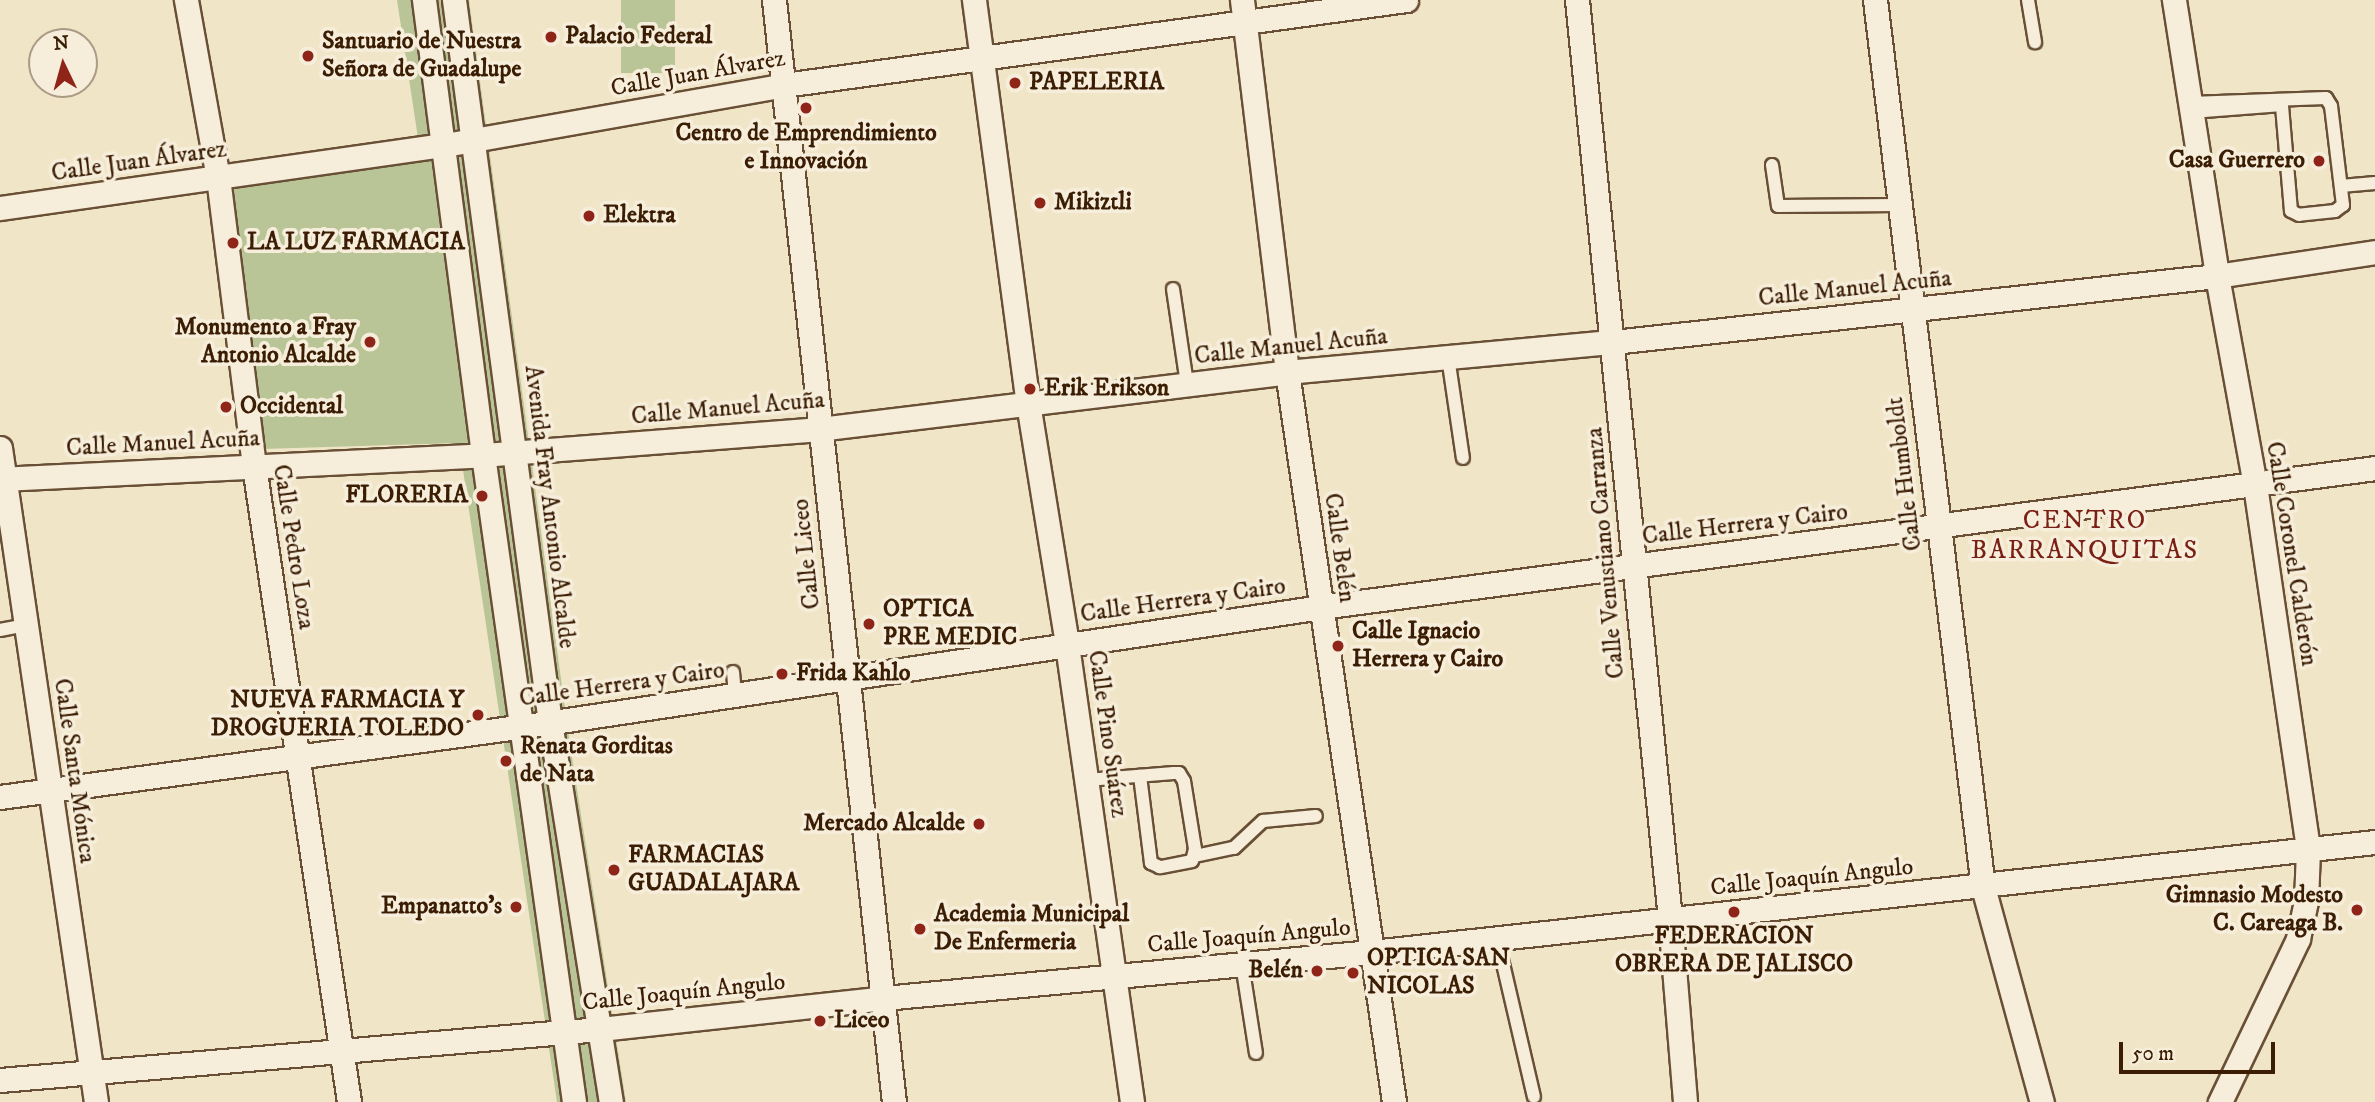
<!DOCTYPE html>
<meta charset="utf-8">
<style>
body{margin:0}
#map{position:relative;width:2375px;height:1102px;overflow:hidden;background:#f1e5c7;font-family:"IM FELL DW Pica",serif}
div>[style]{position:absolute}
.green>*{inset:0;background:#b9c596;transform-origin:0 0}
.roads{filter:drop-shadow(2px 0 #684f35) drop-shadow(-2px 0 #684f35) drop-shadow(0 2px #684f35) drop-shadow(0 -2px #684f35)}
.lane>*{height:12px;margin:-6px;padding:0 6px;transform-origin:6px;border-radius:6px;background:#f6eedb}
.street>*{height:23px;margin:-11.5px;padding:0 11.5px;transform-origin:11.5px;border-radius:11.5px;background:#f6eedb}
.dots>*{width:19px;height:19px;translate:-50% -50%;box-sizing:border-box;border:4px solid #f6eedb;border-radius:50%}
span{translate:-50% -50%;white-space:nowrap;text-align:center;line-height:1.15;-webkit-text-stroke:7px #f6eedb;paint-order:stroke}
.poi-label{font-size:24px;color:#3b1d04;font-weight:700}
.left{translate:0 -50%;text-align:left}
.right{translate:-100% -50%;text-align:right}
.street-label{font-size:24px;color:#3b1d04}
.neighbourhood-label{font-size:26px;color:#7a1f14;letter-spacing:2px}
.north{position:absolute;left:28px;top:28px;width:70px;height:70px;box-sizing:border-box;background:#f6eedb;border:2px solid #ab9a85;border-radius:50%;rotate:355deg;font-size:19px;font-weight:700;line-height:28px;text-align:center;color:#3b1d04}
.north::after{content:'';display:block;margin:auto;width:24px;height:32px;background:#8f2418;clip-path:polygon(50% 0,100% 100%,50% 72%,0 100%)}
.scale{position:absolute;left:2119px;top:1042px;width:156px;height:32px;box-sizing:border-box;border:4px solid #3b1d04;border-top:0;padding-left:9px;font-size:21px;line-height:24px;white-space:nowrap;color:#3b1d04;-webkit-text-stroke:5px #f6eedb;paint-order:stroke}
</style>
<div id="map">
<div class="green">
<i style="clip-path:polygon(397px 0,469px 0,569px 738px,626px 1102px,557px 1102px,459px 443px,262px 449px,228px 197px,238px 185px,421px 158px)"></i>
<i style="left:621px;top:0;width:54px;height:73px"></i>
</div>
<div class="roads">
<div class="lane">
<i style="left:2028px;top:0;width:43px;rotate:80.5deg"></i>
<i style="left:2190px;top:103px;width:136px;rotate:-2.1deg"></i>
<i style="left:2326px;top:98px;width:9px;rotate:58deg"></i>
<i style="left:2331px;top:106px;width:100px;rotate:83.1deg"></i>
<i style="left:2343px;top:205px;width:10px;rotate:143deg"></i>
<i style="left:2335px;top:211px;width:36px;rotate:174deg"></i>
<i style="left:2299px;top:215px;width:9px;rotate:-153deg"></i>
<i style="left:2291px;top:211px;width:106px;rotate:-94.9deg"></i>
<i style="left:2282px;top:105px;width:91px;rotate:175.6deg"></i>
<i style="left:1772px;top:165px;width:41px;rotate:81.7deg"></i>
<i style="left:1778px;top:206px;width:121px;rotate:-0.5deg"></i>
<i style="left:2341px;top:186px;width:34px;rotate:-5deg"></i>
<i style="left:1173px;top:289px;width:96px;rotate:81.6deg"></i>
<i style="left:1448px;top:357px;width:102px;rotate:81.6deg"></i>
<i style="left:0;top:630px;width:26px;rotate:-11deg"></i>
<i style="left:733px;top:672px;width:23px;rotate:85deg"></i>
<i style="left:1087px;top:780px;width:87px;rotate:-4.6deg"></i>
<i style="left:1174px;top:773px;width:5px"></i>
<i style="left:1179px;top:773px;width:9px;rotate:58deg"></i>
<i style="left:1184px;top:781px;width:69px;rotate:80.8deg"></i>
<i style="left:1195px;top:849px;width:12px;rotate:104deg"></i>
<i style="left:1192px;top:861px;width:33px;rotate:169deg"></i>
<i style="left:1160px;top:867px;width:10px;rotate:-156deg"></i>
<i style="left:1151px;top:863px;width:88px;rotate:-97.2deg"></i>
<i style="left:1195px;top:856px;width:40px;rotate:-12deg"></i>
<i style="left:1234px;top:848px;width:40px;rotate:-43deg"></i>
<i style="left:1263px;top:821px;width:53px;rotate:-5.4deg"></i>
<i style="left:1497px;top:938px;width:163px;rotate:76.9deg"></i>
<i style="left:1242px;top:964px;width:90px;rotate:81.1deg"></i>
</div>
<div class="street">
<i style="left:186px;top:0;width:180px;rotate:79.8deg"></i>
<i style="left:218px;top:177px;width:291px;rotate:82.9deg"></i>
<i style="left:254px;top:466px;width:643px;rotate:81.5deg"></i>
<i style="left:424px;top:0;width:459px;rotate:82.6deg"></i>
<i style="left:483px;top:455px;width:653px;rotate:81.99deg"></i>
<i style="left:454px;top:0;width:728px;rotate:82.43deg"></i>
<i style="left:550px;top:722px;width:385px;rotate:80.9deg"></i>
<i style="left:774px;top:0;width:1109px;rotate:83.79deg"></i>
<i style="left:974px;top:0;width:407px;rotate:82.4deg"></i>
<i style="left:1028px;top:403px;width:245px;rotate:80.8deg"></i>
<i style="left:1067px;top:645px;width:462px;rotate:81.9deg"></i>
<i style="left:1242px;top:0;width:375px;rotate:83.1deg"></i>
<i style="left:1287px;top:372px;width:738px;rotate:81.66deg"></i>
<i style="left:1577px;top:0;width:924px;rotate:84.22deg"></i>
<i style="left:1670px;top:919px;width:184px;rotate:85.3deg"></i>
<i style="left:1875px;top:0;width:894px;rotate:83.06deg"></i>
<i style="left:1983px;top:887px;width:223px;rotate:74.7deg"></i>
<i style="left:2174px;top:0;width:279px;rotate:81.1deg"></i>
<i style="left:2217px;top:276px;width:212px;rotate:79.7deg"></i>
<i style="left:2255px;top:485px;width:369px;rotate:81.7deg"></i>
<i style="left:2308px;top:850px;width:51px;rotate:92.2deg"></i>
<i style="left:2306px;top:901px;width:39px;rotate:102deg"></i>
<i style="left:2298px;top:939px;width:181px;rotate:115.6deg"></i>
<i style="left:0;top:208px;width:449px;rotate:-8.1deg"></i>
<i style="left:445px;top:145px;width:344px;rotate:-10deg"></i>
<i style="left:784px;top:85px;width:628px;rotate:-7.78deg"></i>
<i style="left:0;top:448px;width:661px;rotate:81.65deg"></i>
<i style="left:0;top:479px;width:484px;rotate:-2.8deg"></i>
<i style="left:483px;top:455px;width:337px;rotate:-4.4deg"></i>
<i style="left:819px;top:429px;width:471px;rotate:-6.9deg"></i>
<i style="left:1287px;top:372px;width:327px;rotate:-5.3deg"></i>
<i style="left:1613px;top:342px;width:608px;rotate:-6.24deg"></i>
<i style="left:2217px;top:276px;width:160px;rotate:-8.6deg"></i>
<i style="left:0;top:797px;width:552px;rotate:-7.7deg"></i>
<i style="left:547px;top:723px;width:783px;rotate:-8.52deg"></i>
<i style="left:1321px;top:607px;width:1063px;rotate:-7.51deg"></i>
<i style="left:0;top:1080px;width:602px;rotate:-4.86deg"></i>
<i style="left:600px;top:1029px;width:286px;rotate:-6.2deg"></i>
<i style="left:884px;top:998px;width:490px;rotate:-5.4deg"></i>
<i style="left:1372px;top:952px;width:1009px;rotate:-6.26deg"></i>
</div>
</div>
<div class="dots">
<i style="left:551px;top:37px;background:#8f2418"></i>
<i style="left:308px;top:56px;background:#8f2418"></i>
<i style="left:1015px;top:83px;background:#8f2418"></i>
<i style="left:806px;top:108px;background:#8f2418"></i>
<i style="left:2319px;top:161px;background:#8f2418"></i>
<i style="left:1040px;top:203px;background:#8f2418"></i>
<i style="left:589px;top:216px;background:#8f2418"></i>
<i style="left:233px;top:243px;background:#8f2418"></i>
<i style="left:370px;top:342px;background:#8f2418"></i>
<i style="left:1030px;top:389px;background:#8f2418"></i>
<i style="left:226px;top:407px;background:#8f2418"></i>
<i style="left:482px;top:496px;background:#8f2418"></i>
<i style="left:869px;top:624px;background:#8f2418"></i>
<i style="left:1338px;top:646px;background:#8f2418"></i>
<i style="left:782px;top:674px;background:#8f2418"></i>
<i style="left:478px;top:715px;background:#8f2418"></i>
<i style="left:506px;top:761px;background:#8f2418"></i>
<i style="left:979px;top:824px;background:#8f2418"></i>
<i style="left:614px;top:870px;background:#8f2418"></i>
<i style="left:516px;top:907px;background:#8f2418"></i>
<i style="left:2357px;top:910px;background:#8f2418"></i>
<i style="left:1734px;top:912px;background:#8f2418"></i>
<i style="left:920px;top:929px;background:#8f2418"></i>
<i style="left:1317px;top:971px;background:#8f2418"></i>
<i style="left:1353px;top:973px;background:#8f2418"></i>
<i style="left:820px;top:1021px;background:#8f2418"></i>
</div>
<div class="poi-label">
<span class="left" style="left:565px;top:37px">Palacio Federal</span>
<span class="left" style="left:322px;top:56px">Santuario de Nuestra<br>Señora de Guadalupe</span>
<span class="left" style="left:1029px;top:83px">PAPELERIA</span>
<span style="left:806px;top:148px">Centro de Emprendimiento<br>e Innovación</span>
<span class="right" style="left:2305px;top:161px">Casa Guerrero</span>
<span class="left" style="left:1054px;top:203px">Mikiztli</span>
<span class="left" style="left:603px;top:216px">Elektra</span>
<span class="left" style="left:247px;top:243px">LA LUZ FARMACIA</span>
<span class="right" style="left:356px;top:342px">Monumento a Fray<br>Antonio Alcalde</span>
<span class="left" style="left:1044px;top:389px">Erik Erikson</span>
<span class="left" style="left:240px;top:407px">Occidental</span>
<span class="right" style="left:468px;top:496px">FLORERIA</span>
<span class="left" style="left:883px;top:624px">OPTICA<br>PRE MEDIC</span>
<span class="left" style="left:1352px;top:646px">Calle Ignacio<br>Herrera y Cairo</span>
<span class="left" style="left:796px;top:674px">Frida Kahlo</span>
<span class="right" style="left:464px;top:715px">NUEVA FARMACIA Y<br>DROGUERIA TOLEDO</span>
<span class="left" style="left:520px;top:761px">Renata Gorditas<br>de Nata</span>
<span class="right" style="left:965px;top:824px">Mercado Alcalde</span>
<span class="left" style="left:628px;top:870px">FARMACIAS<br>GUADALAJARA</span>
<span class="right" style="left:2343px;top:910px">Gimnasio Modesto<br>C. Careaga B.</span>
<span class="right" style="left:502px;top:907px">Empanatto's</span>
<span class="left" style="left:934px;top:929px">Academia Municipal<br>De Enfermeria</span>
<span style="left:1734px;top:951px">FEDERACION<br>OBRERA DE JALISCO</span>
<span class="left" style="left:1367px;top:973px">OPTICA SAN<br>NICOLAS</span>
<span class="right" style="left:1303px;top:971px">Belén</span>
<span class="left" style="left:834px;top:1021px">Liceo</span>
</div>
<div class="street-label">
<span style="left:698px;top:74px;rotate:-10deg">Calle Juan Álvarez</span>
<span style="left:139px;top:162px;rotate:-8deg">Calle Juan Álvarez</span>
<span style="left:1855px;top:289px;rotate:-6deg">Calle Manuel Acuña</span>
<span style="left:1291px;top:347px;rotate:-6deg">Calle Manuel Acuña</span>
<span style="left:728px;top:409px;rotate:-5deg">Calle Manuel Acuña</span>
<span style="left:163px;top:444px;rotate:-3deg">Calle Manuel Acuña</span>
<span style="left:1905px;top:474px;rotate:-97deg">Calle Humboldt</span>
<span style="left:549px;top:507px;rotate:83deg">Avenida Fray Antonio Alcalde</span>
<span style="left:1745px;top:525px;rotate:-7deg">Calle Herrera y Cairo</span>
<span style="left:293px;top:547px;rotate:81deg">Calle Pedro Loza</span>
<span style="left:1339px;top:548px;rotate:82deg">Calle Belén</span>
<span style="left:1606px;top:553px;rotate:-95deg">Calle Venustiano Carranza</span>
<span style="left:807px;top:554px;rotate:-96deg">Calle Liceo</span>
<span style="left:2291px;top:554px;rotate:81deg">Calle Coronel Calderón</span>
<span style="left:1183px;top:601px;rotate:-8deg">Calle Herrera y Cairo</span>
<span style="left:622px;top:685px;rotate:-8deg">Calle Herrera y Cairo</span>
<span style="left:1107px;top:734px;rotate:82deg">Calle Pino Suárez</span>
<span style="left:74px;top:771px;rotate:82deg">Calle Santa Mónica</span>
<span style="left:1812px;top:878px;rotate:-6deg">Calle Joaquín Angulo</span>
<span style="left:1249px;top:937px;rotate:-5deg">Calle Joaquín Angulo</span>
<span style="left:684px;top:993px;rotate:-6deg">Calle Joaquín Angulo</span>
</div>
<div class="neighbourhood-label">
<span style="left:2085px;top:536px">CENTRO<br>BARRANQUITAS</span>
</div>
<div class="north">N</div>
<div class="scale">50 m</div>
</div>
